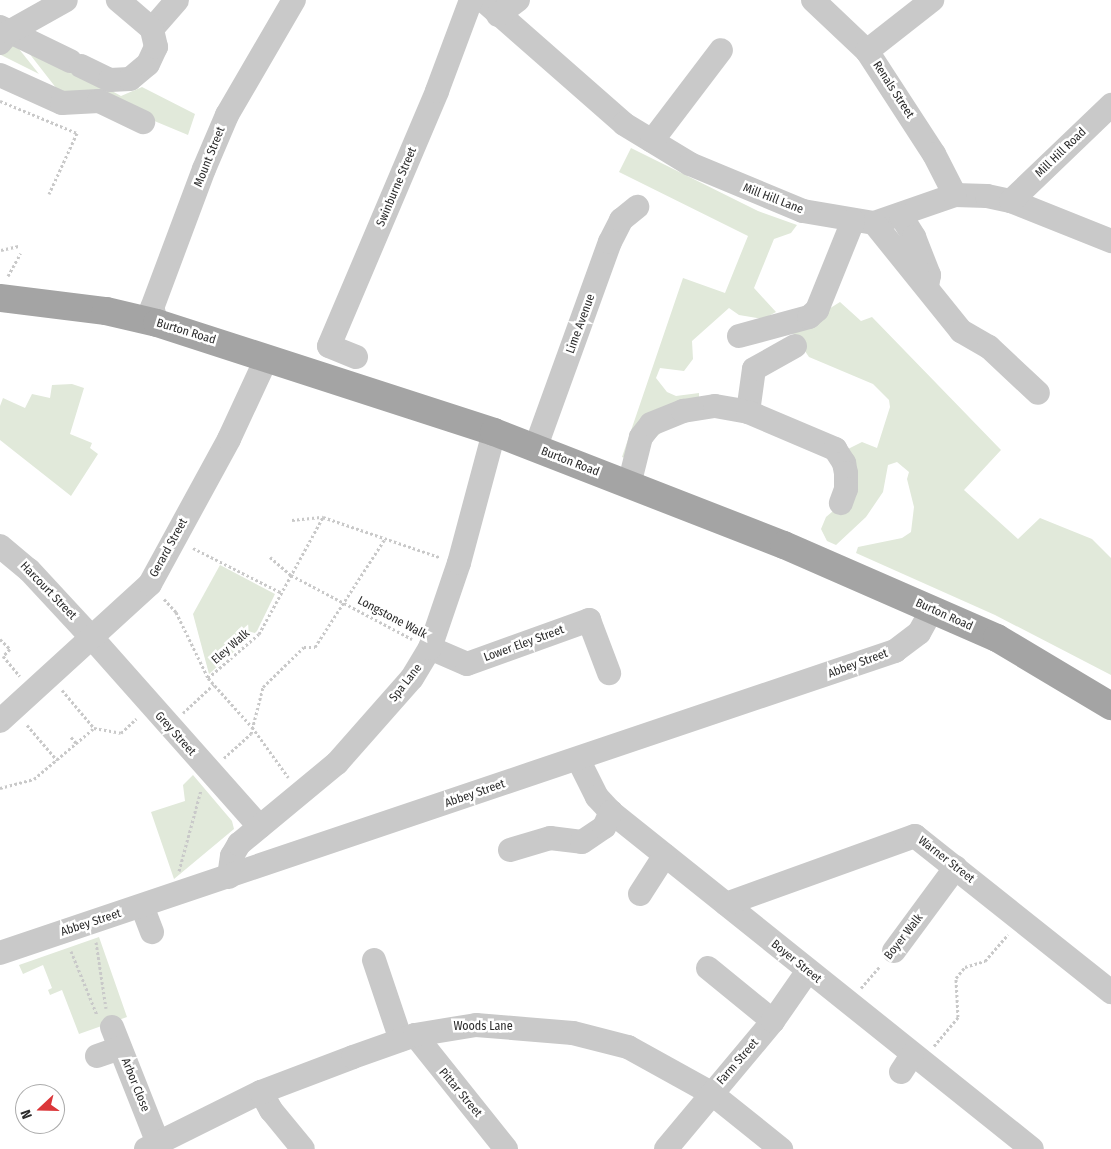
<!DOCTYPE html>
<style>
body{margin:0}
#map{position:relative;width:1111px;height:1149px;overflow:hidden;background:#fff;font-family:"Fira Sans Condensed",sans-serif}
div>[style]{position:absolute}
.green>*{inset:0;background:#e1e9da}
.path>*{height:3px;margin-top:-1.5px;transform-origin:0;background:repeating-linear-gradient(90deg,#c9c9c9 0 2.5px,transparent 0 5px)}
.minor>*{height:24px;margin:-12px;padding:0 12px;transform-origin:12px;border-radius:12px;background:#c9c9c9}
.major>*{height:28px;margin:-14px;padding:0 14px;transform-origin:14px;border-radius:14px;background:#a4a4a4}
span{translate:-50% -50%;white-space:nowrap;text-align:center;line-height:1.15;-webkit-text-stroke:5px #fff;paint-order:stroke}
.street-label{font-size:12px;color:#2c2c2c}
.north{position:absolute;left:15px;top:1084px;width:50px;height:50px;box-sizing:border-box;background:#fff;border:1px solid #ababab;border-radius:50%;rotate:249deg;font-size:14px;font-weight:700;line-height:20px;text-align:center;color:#2c2c2c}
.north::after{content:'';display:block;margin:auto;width:18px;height:22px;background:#db3639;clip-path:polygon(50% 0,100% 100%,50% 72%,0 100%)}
</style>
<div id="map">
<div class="green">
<i style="clip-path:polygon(11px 39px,39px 74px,1px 55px)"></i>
<i style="clip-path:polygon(18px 39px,121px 96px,142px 87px,195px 114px,188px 135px,104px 100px,60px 93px)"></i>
<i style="clip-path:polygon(631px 148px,758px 211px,797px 225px,791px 233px,774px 239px,754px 288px,776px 312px,763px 319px,739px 315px,729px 308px,692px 341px,693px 359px,684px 371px,660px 368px,656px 378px,667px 392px,676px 396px,699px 393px,699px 399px,630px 460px,622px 457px,683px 278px,725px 293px,748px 236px,619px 172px)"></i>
<i style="clip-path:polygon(840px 302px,861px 321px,872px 317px,1001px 450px,964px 490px,1018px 539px,1040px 518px,1092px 539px,1111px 558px,1111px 675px,995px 615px,856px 553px,858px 547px,902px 538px,911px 532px,914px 507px,907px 479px,909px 472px,897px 462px,888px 465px,883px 492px,866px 517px,836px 545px,827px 541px,821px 529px,826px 517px,839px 506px,842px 452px,862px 442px,877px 448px,890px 407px,889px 400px,873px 384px,809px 357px,792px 332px)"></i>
<i style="clip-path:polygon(72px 384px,84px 388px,70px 434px,92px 443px,90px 448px,98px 454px,71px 496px,0 440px,0 406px,3px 398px,25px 408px,32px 394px,50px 398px,52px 385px)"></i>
<i style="clip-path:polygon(220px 565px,275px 594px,257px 631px,209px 674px,193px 614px)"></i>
<i style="clip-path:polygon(193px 775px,232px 821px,234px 829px,174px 879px,151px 812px,185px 801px,183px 785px)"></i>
<i style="clip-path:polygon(99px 937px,127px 1017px,79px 1034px,62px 990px,50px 995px,48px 990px,52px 988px,43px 965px,23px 974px,19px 965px)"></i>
</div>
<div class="path">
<i style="left:0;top:101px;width:83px;rotate:22.6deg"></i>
<i style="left:77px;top:133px;width:67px;rotate:114.7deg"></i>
<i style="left:1px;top:250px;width:18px;rotate:-13deg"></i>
<i style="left:8px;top:276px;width:26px;rotate:-61deg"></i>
<i style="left:292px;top:520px;width:31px;rotate:-6deg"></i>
<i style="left:323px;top:517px;width:123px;rotate:19deg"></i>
<i style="left:193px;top:548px;width:100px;rotate:26.8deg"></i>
<i style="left:270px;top:557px;width:28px;rotate:41deg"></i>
<i style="left:291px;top:575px;width:137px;rotate:27.9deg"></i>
<i style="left:164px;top:599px;width:18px;rotate:47deg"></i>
<i style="left:176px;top:612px;width:73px;rotate:64.1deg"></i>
<i style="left:208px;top:678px;width:66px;rotate:48.1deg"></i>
<i style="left:252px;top:727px;width:62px;rotate:54.2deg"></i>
<i style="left:0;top:639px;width:14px;rotate:45deg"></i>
<i style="left:10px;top:649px;width:10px;rotate:135deg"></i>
<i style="left:3px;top:656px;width:26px;rotate:50deg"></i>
<i style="left:208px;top:678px;width:67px;rotate:-40.8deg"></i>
<i style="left:259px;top:634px;width:133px;rotate:-61.3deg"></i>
<i style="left:62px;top:690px;width:50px;rotate:49.9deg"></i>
<i style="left:183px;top:713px;width:42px;rotate:-43.1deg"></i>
<i style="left:27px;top:725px;width:46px;rotate:49.4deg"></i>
<i style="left:71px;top:737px;width:8px;rotate:50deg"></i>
<i style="left:224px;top:758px;width:36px;rotate:-42deg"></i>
<i style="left:251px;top:734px;width:49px;rotate:-75.7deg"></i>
<i style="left:263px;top:687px;width:57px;rotate:-44.3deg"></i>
<i style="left:304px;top:647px;width:11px"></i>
<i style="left:315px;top:647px;width:129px;rotate:-57.1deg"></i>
<i style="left:0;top:788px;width:35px;rotate:-15deg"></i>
<i style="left:34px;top:779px;width:79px;rotate:-40.4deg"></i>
<i style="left:94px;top:728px;width:27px;rotate:10deg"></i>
<i style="left:121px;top:733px;width:21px;rotate:-43deg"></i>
<i style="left:179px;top:871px;width:84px;rotate:-74.8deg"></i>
<i style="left:96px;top:942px;width:67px;rotate:81.4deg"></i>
<i style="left:71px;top:951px;width:69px;rotate:67.9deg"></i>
<i style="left:861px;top:988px;width:29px;rotate:-49deg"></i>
<i style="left:934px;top:1046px;width:38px;rotate:-50deg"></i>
<i style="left:958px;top:1017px;width:39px;rotate:-93deg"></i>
<i style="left:956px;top:978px;width:14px;rotate:-51deg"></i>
<i style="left:965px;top:967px;width:21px;rotate:-17deg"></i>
<i style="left:985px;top:961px;width:35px;rotate:-49deg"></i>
</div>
<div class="minor">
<i style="left:483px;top:0;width:188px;rotate:41.3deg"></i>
<i style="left:624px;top:124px;width:77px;rotate:31.2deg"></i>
<i style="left:690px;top:164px;width:122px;rotate:22.6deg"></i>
<i style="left:803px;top:211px;width:72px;rotate:9.6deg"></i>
<i style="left:874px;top:223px;width:86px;rotate:-19.1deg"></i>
<i style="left:955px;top:195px;width:32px;rotate:2deg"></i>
<i style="left:987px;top:196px;width:25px;rotate:12deg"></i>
<i style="left:1011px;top:201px;width:108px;rotate:21.8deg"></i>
<i style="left:813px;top:0;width:74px;rotate:43.4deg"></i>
<i style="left:867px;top:51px;width:123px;rotate:57deg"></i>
<i style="left:934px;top:154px;width:46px;rotate:62.9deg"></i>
<i style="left:498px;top:15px;width:25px;rotate:-37deg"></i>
<i style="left:0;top:27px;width:78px;rotate:25.9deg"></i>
<i style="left:152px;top:29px;width:38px;rotate:-49deg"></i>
<i style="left:0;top:43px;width:14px;rotate:-51deg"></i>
<i style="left:9px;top:32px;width:65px;rotate:-29.3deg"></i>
<i style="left:867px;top:51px;width:83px;rotate:-38.1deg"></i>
<i style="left:81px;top:66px;width:32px;rotate:26deg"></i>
<i style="left:110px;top:80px;width:20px;rotate:-3deg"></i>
<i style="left:130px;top:79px;width:23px;rotate:-40deg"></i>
<i style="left:148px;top:64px;width:19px;rotate:-65deg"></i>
<i style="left:156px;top:47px;width:18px;rotate:-103deg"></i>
<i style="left:152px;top:29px;width:45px;rotate:-139.5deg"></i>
<i style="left:0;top:75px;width:68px;rotate:24.3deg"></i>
<i style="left:62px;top:103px;width:37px;rotate:-3deg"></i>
<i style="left:99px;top:101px;width:49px;rotate:25.5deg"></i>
<i style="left:652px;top:141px;width:114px;rotate:-52.8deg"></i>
<i style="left:1011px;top:201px;width:139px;rotate:-43.8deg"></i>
<i style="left:901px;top:216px;width:25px;rotate:58deg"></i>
<i style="left:914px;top:237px;width:41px;rotate:68.5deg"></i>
<i style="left:929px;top:275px;width:11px;rotate:100deg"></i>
<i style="left:874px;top:223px;width:139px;rotate:51.1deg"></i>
<i style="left:961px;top:331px;width:32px;rotate:30deg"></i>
<i style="left:989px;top:347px;width:67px;rotate:43.2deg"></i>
<i style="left:157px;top:323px;width:16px;rotate:-108deg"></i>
<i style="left:152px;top:308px;width:148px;rotate:-69.5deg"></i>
<i style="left:204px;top:169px;width:59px;rotate:-66.9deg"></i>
<i style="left:227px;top:115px;width:133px;rotate:-59.8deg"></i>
<i style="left:739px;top:336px;width:73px;rotate:-15.2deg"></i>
<i style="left:809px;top:317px;width:11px;rotate:-41deg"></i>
<i style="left:817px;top:310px;width:96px;rotate:-68deg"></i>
<i style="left:356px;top:357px;width:29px;rotate:-158deg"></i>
<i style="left:329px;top:346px;width:277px;rotate:-67deg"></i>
<i style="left:437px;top:91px;width:97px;rotate:-69.5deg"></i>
<i style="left:748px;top:412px;width:43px;rotate:-82.1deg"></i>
<i style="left:754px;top:369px;width:47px;rotate:-29.3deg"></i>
<i style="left:535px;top:449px;width:220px;rotate:-70.1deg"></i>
<i style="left:610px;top:242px;width:25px;rotate:-63deg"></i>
<i style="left:621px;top:220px;width:21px;rotate:-39deg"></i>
<i style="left:629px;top:485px;width:49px;rotate:-76deg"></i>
<i style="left:641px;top:437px;width:16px;rotate:-52deg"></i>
<i style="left:651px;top:424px;width:35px;rotate:-22deg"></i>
<i style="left:683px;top:411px;width:32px;rotate:-9deg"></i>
<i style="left:715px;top:406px;width:34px;rotate:10deg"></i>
<i style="left:748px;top:412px;width:95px;rotate:23deg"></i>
<i style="left:835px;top:449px;width:17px;rotate:57deg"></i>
<i style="left:844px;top:463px;width:10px;rotate:79deg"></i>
<i style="left:846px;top:473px;width:16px;rotate:90deg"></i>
<i style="left:846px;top:489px;width:15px;rotate:110deg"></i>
<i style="left:0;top:546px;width:38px;rotate:40deg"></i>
<i style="left:29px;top:570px;width:94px;rotate:47.2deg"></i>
<i style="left:93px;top:639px;width:251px;rotate:48.4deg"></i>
<i style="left:430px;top:648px;width:40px;rotate:23.4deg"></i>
<i style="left:467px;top:664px;width:130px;rotate:-19.8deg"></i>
<i style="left:589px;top:620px;width:57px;rotate:69.3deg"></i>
<i style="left:0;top:721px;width:203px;rotate:-42.4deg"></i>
<i style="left:150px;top:584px;width:165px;rotate:-61.4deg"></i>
<i style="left:229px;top:439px;width:90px;rotate:-65.1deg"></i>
<i style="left:578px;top:759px;width:42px;rotate:63.4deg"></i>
<i style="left:597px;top:797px;width:21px;rotate:47deg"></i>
<i style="left:611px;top:812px;width:539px;rotate:38.68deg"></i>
<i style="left:510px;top:850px;width:42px;rotate:-16.7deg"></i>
<i style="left:550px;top:838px;width:32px;rotate:7deg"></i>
<i style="left:582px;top:842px;width:27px;rotate:-34deg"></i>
<i style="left:604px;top:827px;width:17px;rotate:-65deg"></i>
<i style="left:229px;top:877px;width:21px;rotate:-82deg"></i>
<i style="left:232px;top:856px;width:14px;rotate:-60deg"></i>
<i style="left:239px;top:844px;width:127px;rotate:-39.6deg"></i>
<i style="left:337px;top:763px;width:113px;rotate:-48.6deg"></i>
<i style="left:412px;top:678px;width:35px;rotate:-59deg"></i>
<i style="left:430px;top:648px;width:90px;rotate:-71.2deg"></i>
<i style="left:459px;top:563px;width:136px;rotate:-75deg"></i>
<i style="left:640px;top:894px;width:46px;rotate:-57.3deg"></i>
<i style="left:726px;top:904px;width:201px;rotate:-19.8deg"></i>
<i style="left:915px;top:836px;width:251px;rotate:38.5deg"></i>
<i style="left:142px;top:906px;width:28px;rotate:69deg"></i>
<i style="left:894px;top:951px;width:104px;rotate:-53.6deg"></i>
<i style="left:0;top:953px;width:945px;rotate:-18.65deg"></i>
<i style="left:895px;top:651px;width:30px;rotate:-37deg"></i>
<i style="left:919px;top:633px;width:26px;rotate:-61deg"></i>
<i style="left:374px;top:960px;width:84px;rotate:71.4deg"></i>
<i style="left:708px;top:968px;width:84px;rotate:39.2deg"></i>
<i style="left:112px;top:1027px;width:125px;rotate:68.4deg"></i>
<i style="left:415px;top:1035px;width:146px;rotate:51.4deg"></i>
<i style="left:97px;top:1056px;width:24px;rotate:-19deg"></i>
<i style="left:901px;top:1072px;width:20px;rotate:-57deg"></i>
<i style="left:261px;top:1092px;width:21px;rotate:61deg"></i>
<i style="left:271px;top:1110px;width:50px;rotate:50.6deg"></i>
<i style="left:146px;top:1149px;width:128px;rotate:-26.4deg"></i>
<i style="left:261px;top:1092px;width:98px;rotate:-20.8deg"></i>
<i style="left:353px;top:1057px;width:66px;rotate:-19.5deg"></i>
<i style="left:415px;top:1035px;width:62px;rotate:-9.3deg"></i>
<i style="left:476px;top:1025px;width:97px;rotate:4.7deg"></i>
<i style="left:573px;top:1033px;width:57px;rotate:14.3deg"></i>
<i style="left:628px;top:1047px;width:95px;rotate:29deg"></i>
<i style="left:711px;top:1093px;width:90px;rotate:38.7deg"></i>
<i style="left:666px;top:1149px;width:167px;rotate:-50.1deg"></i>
<i style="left:773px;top:1021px;width:60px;rotate:-55.2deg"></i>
</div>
<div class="major">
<i style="left:0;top:298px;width:107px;rotate:7deg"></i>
<i style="left:106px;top:311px;width:52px;rotate:13.2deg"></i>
<i style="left:157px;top:323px;width:354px;rotate:17.9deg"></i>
<i style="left:494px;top:432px;width:311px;rotate:21.3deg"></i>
<i style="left:784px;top:545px;width:232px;rotate:23.6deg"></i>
<i style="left:997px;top:638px;width:133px;rotate:30.8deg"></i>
</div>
<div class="street-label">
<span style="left:893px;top:90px;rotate:57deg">Renals Street</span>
<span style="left:1061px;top:153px;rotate:-44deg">Mill Hill Road</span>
<span style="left:210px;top:157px;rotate:-68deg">Mount Street</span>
<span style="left:397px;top:187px;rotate:-67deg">Swinburne Street</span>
<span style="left:773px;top:199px;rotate:21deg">Mill Hill Lane</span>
<span style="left:581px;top:324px;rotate:-70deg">Lime Avenue</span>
<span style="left:186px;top:332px;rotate:17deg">Burton Road</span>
<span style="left:570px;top:462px;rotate:21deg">Burton Road</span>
<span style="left:169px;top:548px;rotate:-61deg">Gerard Street</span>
<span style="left:48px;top:591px;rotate:46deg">Harcourt Street</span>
<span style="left:944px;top:615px;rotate:24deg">Burton Road</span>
<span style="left:392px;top:618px;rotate:28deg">Longstone Walk</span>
<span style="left:524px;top:644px;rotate:-20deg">Lower Eley Street</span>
<span style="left:231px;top:647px;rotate:-41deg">Eley Walk</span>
<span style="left:858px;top:664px;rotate:-20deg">Abbey Street</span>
<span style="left:406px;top:683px;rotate:-52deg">Spa Lane</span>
<span style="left:175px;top:734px;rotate:48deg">Grey Street</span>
<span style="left:475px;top:794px;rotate:-19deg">Abbey Street</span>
<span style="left:946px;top:860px;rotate:38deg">Warner Street</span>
<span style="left:91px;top:923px;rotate:-18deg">Abbey Street</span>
<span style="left:904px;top:937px;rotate:-52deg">Boyer Walk</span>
<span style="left:796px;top:962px;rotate:39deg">Boyer Street</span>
<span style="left:483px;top:1027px">Woods Lane</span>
<span style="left:738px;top:1062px;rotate:-49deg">Farm Street</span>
<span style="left:135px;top:1085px;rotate:68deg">Arbor Close</span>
<span style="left:460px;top:1093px;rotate:50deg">Pittar Street</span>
</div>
<div class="north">N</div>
</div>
